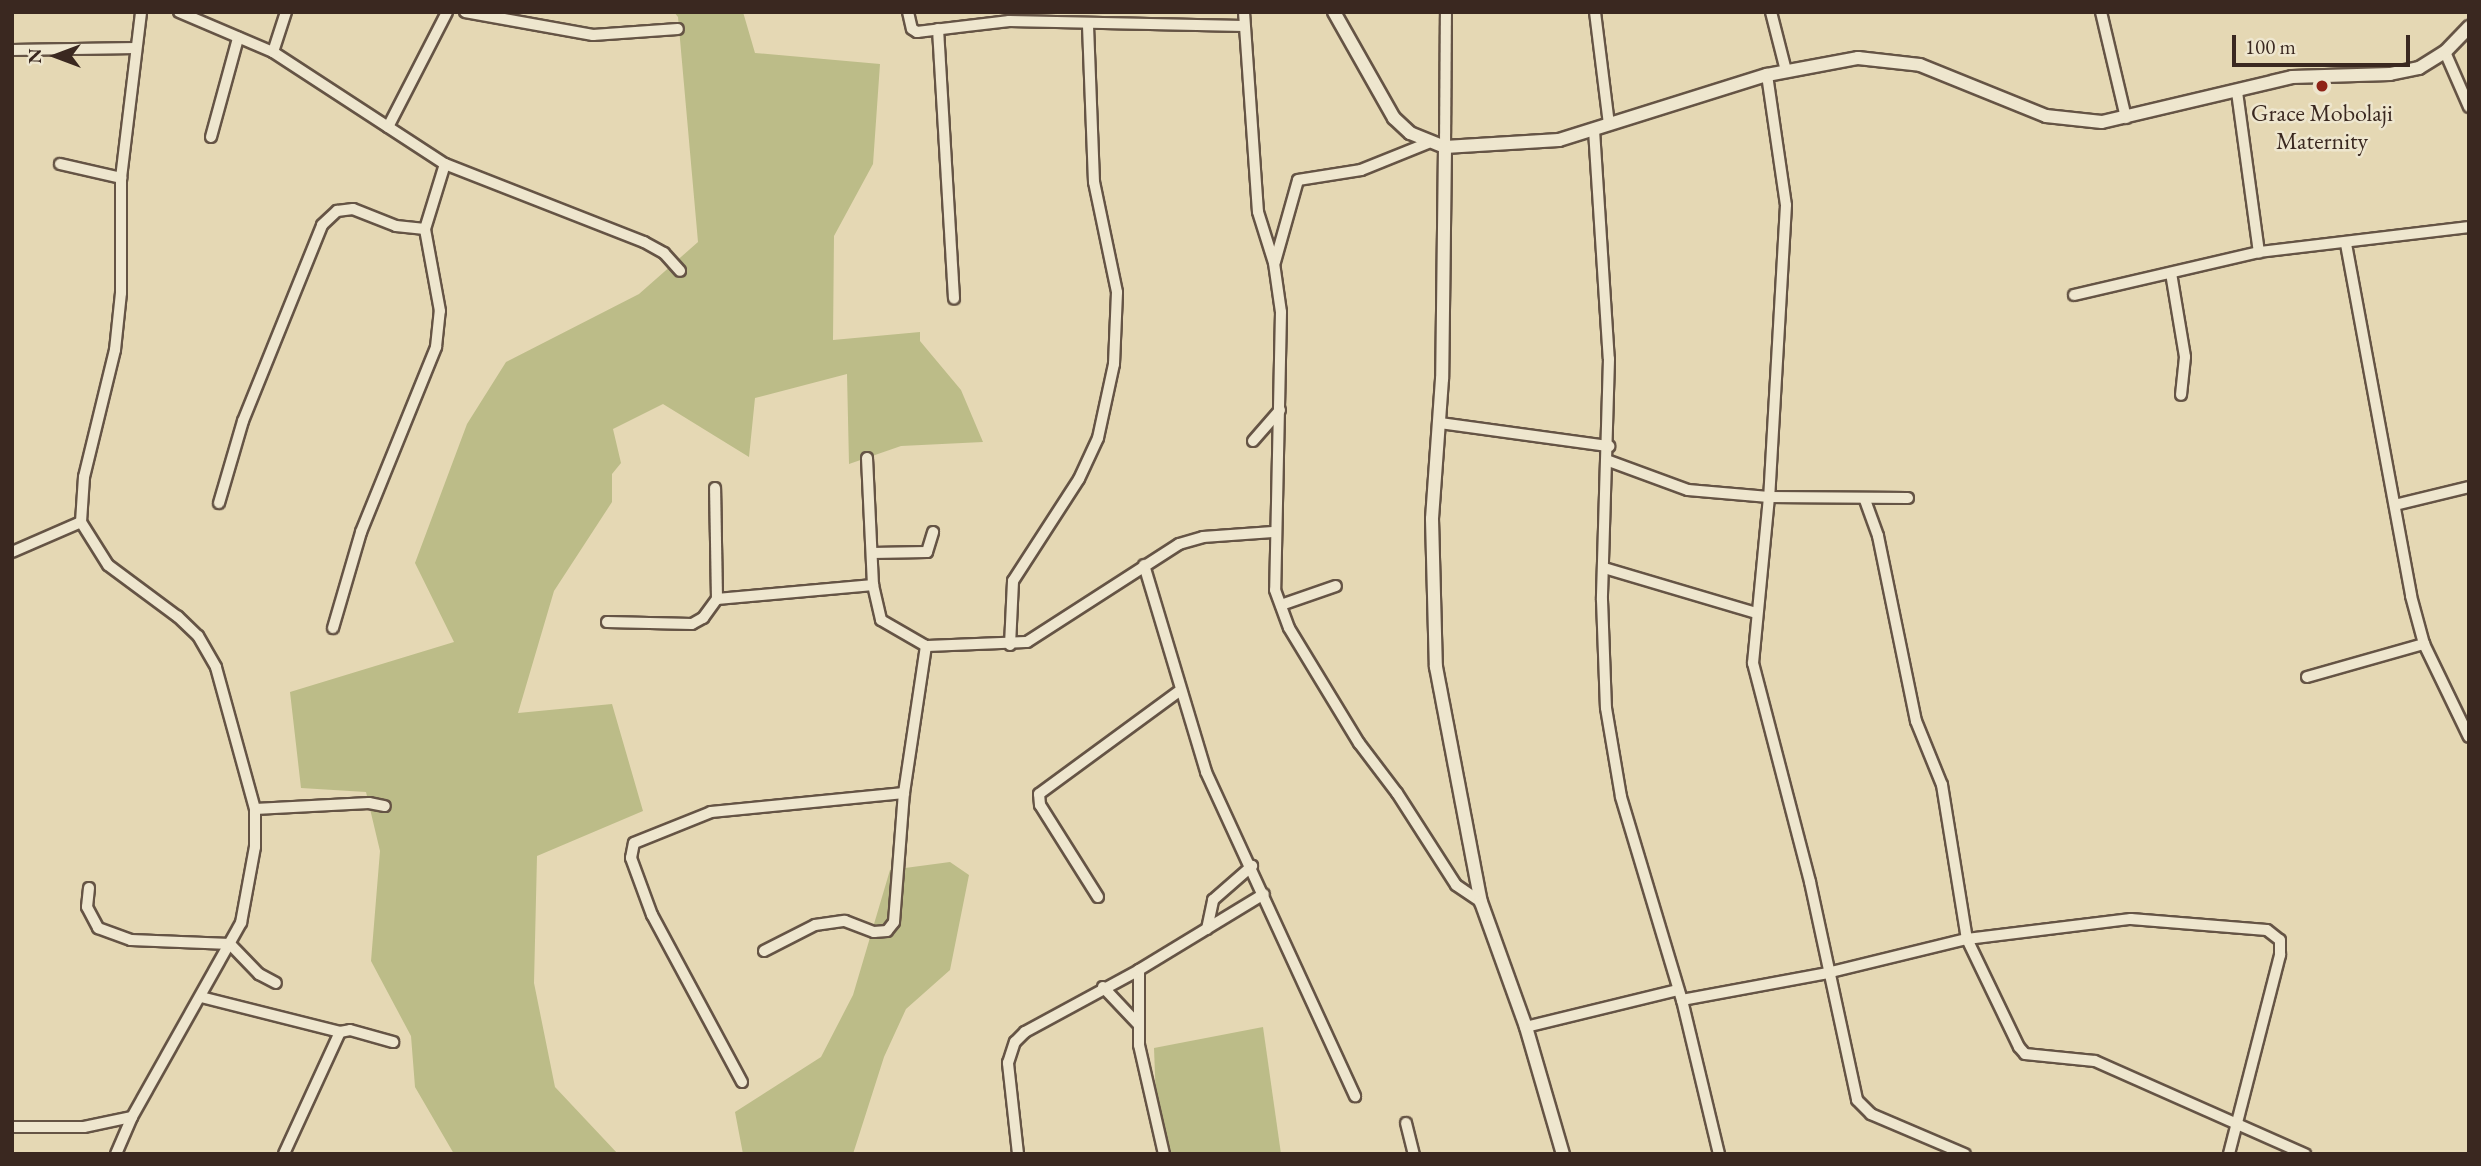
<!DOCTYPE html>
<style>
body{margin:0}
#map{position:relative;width:2481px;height:1166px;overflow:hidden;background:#e5d8b4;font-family:"EB Garamond",serif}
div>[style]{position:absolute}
.green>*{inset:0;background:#bcbc88}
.roads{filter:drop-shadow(2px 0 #655445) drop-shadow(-2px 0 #655445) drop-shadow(0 2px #655445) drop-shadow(0 -2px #655445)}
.minor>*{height:10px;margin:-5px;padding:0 5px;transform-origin:5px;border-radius:5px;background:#eee6ce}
.tertiary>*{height:12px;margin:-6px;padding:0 6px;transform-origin:6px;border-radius:6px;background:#eee6ce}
.dots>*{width:19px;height:19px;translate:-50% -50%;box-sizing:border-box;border:4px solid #eee6ce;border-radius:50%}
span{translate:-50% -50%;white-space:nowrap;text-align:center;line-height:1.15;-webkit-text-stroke:5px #eee6ce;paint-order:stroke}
.poi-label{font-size:24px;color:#3a2820}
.frame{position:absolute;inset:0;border:14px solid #3a2820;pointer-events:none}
.north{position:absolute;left:21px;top:21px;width:70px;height:70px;-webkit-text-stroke:5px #eee6ce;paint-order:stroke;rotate:270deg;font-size:19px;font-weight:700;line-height:28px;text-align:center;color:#3a2820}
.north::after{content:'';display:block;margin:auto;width:24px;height:32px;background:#3a2820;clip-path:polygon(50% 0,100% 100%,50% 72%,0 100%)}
.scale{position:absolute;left:2232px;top:35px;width:178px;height:32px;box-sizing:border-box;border:4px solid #3a2820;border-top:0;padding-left:9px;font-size:21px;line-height:24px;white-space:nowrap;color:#3a2820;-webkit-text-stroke:5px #eee6ce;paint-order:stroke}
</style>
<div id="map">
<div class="green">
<i style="clip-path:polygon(674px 12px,743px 12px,755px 53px,880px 64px,873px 164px,834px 236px,833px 340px,920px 332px,920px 341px,961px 390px,983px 442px,901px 446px,849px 464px,847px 374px,755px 398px,749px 457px,663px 404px,613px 429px,621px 463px,612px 474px,612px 502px,554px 591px,518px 713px,612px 704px,643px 811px,537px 856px,534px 983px,555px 1087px,618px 1154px,454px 1154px,415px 1087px,411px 1036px,371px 961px,380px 851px,366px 792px,301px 788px,290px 692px,454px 642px,415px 563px,467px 424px,506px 362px,639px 294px,698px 242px,678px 17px)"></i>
<i style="clip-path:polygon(950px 862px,969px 875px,950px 970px,906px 1009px,884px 1057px,853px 1154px,743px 1154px,735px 1112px,821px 1057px,853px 995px,890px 870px)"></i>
<i style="clip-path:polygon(1263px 1027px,1281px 1154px,1158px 1154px,1154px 1048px)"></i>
</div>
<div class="roads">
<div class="minor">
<i style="left:179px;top:12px;width:102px;rotate:23.1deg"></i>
<i style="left:273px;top:52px;width:205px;rotate:33.1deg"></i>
<i style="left:445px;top:164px;width:214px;rotate:21.4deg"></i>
<i style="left:644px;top:242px;width:23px;rotate:29deg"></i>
<i style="left:664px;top:253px;width:24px;rotate:48deg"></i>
<i style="left:465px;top:12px;width:130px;rotate:10.2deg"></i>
<i style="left:593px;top:35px;width:85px;rotate:-4deg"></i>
<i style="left:908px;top:12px;width:17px;rotate:77deg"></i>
<i style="left:912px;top:29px;width:6px;rotate:31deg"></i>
<i style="left:917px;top:32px;width:93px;rotate:-6.8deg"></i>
<i style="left:1009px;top:21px;width:235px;rotate:1.2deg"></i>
<i style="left:1244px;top:12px;width:200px;rotate:86deg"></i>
<i style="left:1258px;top:212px;width:53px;rotate:72.6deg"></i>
<i style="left:1274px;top:263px;width:49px;rotate:81.9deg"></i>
<i style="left:1281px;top:312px;width:278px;rotate:91.2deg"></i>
<i style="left:1275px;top:590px;width:40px;rotate:69.8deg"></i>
<i style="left:1289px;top:628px;width:135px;rotate:58.7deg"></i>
<i style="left:1359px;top:743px;width:63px;rotate:52.8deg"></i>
<i style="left:1397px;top:793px;width:109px;rotate:57.3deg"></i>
<i style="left:1456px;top:885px;width:30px;rotate:34deg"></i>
<i style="left:1595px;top:12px;width:113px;rotate:82.9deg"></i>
<i style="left:1771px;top:12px;width:61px;rotate:75.7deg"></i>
<i style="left:2101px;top:12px;width:109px;rotate:76.7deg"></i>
<i style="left:938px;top:29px;width:270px;rotate:86.6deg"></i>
<i style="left:12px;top:50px;width:124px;rotate:-0.9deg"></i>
<i style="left:273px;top:52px;width:42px;rotate:-72deg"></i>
<i style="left:2445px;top:52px;width:60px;rotate:66.4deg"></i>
<i style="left:1767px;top:75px;width:131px;rotate:81.7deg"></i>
<i style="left:1786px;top:205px;width:292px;rotate:93.3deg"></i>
<i style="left:1769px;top:497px;width:167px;rotate:95.5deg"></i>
<i style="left:1753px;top:663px;width:226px;rotate:75.4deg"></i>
<i style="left:1810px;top:882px;width:223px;rotate:77.8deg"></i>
<i style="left:1857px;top:1100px;width:20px;rotate:45deg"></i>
<i style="left:1871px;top:1114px;width:102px;rotate:23.1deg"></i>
<i style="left:2237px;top:92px;width:162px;rotate:82.2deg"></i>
<i style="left:388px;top:127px;width:129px;rotate:-62.8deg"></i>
<i style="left:1594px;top:130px;width:229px;rotate:86.3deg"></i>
<i style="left:1609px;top:359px;width:241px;rotate:91.7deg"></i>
<i style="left:1602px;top:600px;width:108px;rotate:87.9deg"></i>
<i style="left:1606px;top:708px;width:90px;rotate:80.4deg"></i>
<i style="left:1621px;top:797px;width:212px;rotate:73.3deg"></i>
<i style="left:1682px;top:1000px;width:158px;rotate:76.5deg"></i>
<i style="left:211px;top:137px;width:103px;rotate:-74.7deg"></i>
<i style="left:1445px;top:147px;width:135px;rotate:-89.6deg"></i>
<i style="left:60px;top:164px;width:63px;rotate:12.9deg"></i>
<i style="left:2346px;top:244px;width:358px;rotate:79.5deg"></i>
<i style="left:2411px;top:596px;width:50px;rotate:74.8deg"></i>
<i style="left:2424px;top:644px;width:103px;rotate:64.2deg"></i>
<i style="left:1275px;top:262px;width:85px;rotate:-74.3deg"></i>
<i style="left:1298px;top:180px;width:64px;rotate:-9deg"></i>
<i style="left:1361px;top:170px;width:72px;rotate:-21.9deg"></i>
<i style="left:2171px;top:273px;width:85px;rotate:80.5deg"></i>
<i style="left:2185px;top:357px;width:38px;rotate:96deg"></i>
<i style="left:2074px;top:295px;width:190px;rotate:-13.1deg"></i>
<i style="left:2259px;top:252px;width:211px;rotate:-6.8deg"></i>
<i style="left:1440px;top:423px;width:171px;rotate:7.8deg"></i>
<i style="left:1253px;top:441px;width:41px;rotate:-48.9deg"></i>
<i style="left:867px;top:458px;width:127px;rotate:87.3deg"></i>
<i style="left:873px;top:585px;width:36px;rotate:77deg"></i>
<i style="left:881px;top:620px;width:52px;rotate:30deg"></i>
<i style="left:926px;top:646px;width:101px;rotate:-2.3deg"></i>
<i style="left:1027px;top:642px;width:181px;rotate:-32.8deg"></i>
<i style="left:1179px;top:544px;width:25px;rotate:-16deg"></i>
<i style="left:1203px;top:537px;width:70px;rotate:-4.1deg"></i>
<i style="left:1609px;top:461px;width:84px;rotate:20.2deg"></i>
<i style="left:1688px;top:490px;width:81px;rotate:4.9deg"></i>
<i style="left:1769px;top:497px;width:139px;rotate:0.4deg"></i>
<i style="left:1865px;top:500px;width:38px;rotate:70deg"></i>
<i style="left:1878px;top:536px;width:189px;rotate:78.4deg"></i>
<i style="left:1916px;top:721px;width:69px;rotate:67.9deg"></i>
<i style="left:1942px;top:785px;width:156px;rotate:80.8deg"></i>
<i style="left:1967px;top:939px;width:120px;rotate:64.3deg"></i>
<i style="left:2019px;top:1047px;width:9px;rotate:49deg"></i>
<i style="left:2025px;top:1054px;width:70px;rotate:5.7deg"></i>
<i style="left:2095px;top:1061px;width:230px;rotate:23.9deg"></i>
<i style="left:219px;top:503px;width:85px;rotate:-73.7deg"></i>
<i style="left:243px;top:421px;width:211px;rotate:-68deg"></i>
<i style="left:322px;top:225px;width:21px;rotate:-43deg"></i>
<i style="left:337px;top:211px;width:16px;rotate:-7deg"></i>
<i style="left:353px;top:209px;width:46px;rotate:21.6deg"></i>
<i style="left:396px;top:226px;width:29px;rotate:6deg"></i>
<i style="left:2395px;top:505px;width:76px;rotate:-13.7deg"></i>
<i style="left:12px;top:552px;width:75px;rotate:-23.5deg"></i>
<i style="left:872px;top:553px;width:55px;rotate:-1deg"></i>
<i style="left:927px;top:552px;width:21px;rotate:-73deg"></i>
<i style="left:1144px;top:565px;width:216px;rotate:73.3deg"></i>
<i style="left:1206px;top:772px;width:357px;rotate:65.3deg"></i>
<i style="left:1604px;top:568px;width:159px;rotate:16.5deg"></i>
<i style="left:717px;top:599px;width:157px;rotate:-5.1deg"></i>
<i style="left:1281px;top:605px;width:58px;rotate:-19.1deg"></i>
<i style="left:607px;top:622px;width:85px;rotate:1.3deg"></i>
<i style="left:692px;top:624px;width:13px;rotate:-29deg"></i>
<i style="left:703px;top:618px;width:24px;rotate:-54deg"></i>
<i style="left:717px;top:599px;width:111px;rotate:-91deg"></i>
<i style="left:333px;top:628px;width:100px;rotate:-73.7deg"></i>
<i style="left:361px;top:532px;width:200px;rotate:-67.9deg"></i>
<i style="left:436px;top:347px;width:36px;rotate:-84deg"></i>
<i style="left:440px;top:311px;width:83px;rotate:-100.4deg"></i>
<i style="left:425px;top:229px;width:68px;rotate:-72.9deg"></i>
<i style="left:1010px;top:645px;width:64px;rotate:-87.3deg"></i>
<i style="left:1013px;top:581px;width:121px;rotate:-57.1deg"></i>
<i style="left:1079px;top:479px;width:45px;rotate:-65.1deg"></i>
<i style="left:1098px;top:438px;width:76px;rotate:-77.8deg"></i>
<i style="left:1114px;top:364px;width:72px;rotate:-87.6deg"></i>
<i style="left:1117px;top:292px;width:112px;rotate:-101.8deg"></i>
<i style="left:1094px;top:182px;width:156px;rotate:-92.2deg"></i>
<i style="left:2307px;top:677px;width:122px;rotate:-15.8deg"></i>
<i style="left:255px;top:809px;width:114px;rotate:-3deg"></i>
<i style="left:369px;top:803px;width:16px;rotate:11deg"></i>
<i style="left:89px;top:888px;width:19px;rotate:96deg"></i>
<i style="left:87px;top:907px;width:24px;rotate:62deg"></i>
<i style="left:98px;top:928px;width:35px;rotate:20deg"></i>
<i style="left:131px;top:940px;width:99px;rotate:2.3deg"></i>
<i style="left:230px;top:944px;width:42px;rotate:46deg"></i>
<i style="left:259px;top:974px;width:19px;rotate:28deg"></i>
<i style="left:1098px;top:897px;width:109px;rotate:-122.2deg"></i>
<i style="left:1040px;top:805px;width:11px;rotate:-95deg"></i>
<i style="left:1039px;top:794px;width:172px;rotate:-36.3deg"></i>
<i style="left:1207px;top:929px;width:30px;rotate:-78deg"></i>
<i style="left:1213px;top:900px;width:52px;rotate:-41.1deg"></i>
<i style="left:764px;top:951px;width:57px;rotate:-27deg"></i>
<i style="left:815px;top:925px;width:30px;rotate:-8deg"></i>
<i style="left:845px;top:921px;width:31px;rotate:21deg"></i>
<i style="left:874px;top:932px;width:13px;rotate:-4deg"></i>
<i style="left:887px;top:931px;width:11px;rotate:-52deg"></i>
<i style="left:894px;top:922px;width:129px;rotate:-85.6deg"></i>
<i style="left:904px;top:793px;width:149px;rotate:-81.5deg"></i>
<i style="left:1139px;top:970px;width:75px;rotate:90deg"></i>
<i style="left:1139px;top:1045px;width:112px;rotate:77.1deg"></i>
<i style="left:1103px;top:987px;width:50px;rotate:46.6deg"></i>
<i style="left:201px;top:997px;width:143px;rotate:14.1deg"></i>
<i style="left:340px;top:1032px;width:134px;rotate:114.7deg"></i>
<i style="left:1682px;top:1000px;width:147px;rotate:-10.5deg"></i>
<i style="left:1827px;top:973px;width:144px;rotate:-13.7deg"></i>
<i style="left:1967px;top:939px;width:165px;rotate:-7deg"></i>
<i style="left:2131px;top:919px;width:136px;rotate:4.6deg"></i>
<i style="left:2267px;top:930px;width:16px;rotate:38deg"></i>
<i style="left:2280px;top:940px;width:15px;rotate:90deg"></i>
<i style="left:2280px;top:955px;width:205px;rotate:104.4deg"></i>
<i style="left:1526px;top:1027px;width:156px;rotate:-13.7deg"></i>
<i style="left:340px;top:1032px;width:10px;rotate:-11deg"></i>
<i style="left:350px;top:1030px;width:45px;rotate:15.6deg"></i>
<i style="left:742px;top:1082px;width:190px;rotate:-118.3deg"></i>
<i style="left:652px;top:915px;width:61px;rotate:-110.2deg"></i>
<i style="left:631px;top:858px;width:15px;rotate:-79deg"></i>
<i style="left:634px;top:843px;width:83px;rotate:-21.9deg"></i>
<i style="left:711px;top:812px;width:194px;rotate:-5.6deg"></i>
<i style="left:1406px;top:1123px;width:32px;rotate:76deg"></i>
<i style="left:12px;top:1127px;width:72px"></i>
<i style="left:84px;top:1127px;width:49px;rotate:-11.8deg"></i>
<i style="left:116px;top:1154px;width:40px;rotate:-66.6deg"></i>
<i style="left:132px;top:1117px;width:223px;rotate:-60.7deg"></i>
<i style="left:241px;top:923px;width:77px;rotate:-79.6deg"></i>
<i style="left:255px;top:847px;width:38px;rotate:-90deg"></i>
<i style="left:255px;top:809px;width:147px;rotate:-105.4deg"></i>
<i style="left:216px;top:667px;width:36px;rotate:-120deg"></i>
<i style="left:198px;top:636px;width:28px;rotate:-136deg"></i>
<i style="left:178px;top:617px;width:87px;rotate:-143.4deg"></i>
<i style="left:108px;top:565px;width:51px;rotate:-122.1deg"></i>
<i style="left:81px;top:522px;width:45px;rotate:-86.2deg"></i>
<i style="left:84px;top:477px;width:131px;rotate:-76.3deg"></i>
<i style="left:115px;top:350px;width:57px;rotate:-84deg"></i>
<i style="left:121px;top:293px;width:115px;rotate:-90deg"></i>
<i style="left:121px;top:178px;width:167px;rotate:-83.1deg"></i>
<i style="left:1018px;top:1154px;width:92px;rotate:-96.3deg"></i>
<i style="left:1008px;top:1063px;width:22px;rotate:-72deg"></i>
<i style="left:1015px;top:1042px;width:14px;rotate:-45deg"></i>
<i style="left:1025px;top:1032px;width:130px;rotate:-28.5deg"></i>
<i style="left:1139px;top:970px;width:146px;rotate:-31.3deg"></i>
</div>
<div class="tertiary">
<i style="left:1334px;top:12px;width:122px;rotate:60.5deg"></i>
<i style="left:1394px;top:118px;width:22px;rotate:43deg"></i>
<i style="left:1410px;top:133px;width:38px;rotate:22deg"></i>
<i style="left:1445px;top:147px;width:114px;rotate:-3.5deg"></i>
<i style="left:1559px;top:140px;width:218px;rotate:-17.4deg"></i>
<i style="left:1767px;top:75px;width:93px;rotate:-10.6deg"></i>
<i style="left:1858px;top:58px;width:62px;rotate:6.4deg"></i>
<i style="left:1920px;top:65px;width:136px;rotate:22deg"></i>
<i style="left:2046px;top:116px;width:56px;rotate:6.1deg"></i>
<i style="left:2102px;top:122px;width:195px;rotate:-13.3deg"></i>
<i style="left:2292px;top:77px;width:98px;rotate:-1.8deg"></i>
<i style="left:2390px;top:74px;width:30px;rotate:-12deg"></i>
<i style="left:2419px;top:68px;width:31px;rotate:-32deg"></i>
<i style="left:2445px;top:52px;width:35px;rotate:-46deg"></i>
<i style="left:1445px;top:147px;width:232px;rotate:90.7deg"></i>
<i style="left:1442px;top:379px;width:140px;rotate:94.1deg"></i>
<i style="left:1432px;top:519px;width:148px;rotate:88.5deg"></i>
<i style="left:1436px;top:667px;width:239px;rotate:79.2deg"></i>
<i style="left:1481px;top:902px;width:133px;rotate:70.2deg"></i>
<i style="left:1526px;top:1027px;width:132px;rotate:73.8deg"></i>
</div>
</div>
<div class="dots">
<i style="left:2322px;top:86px;background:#8f2418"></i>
</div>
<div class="poi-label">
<span style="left:2322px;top:127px">Grace Mobolaji<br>Maternity</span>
</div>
<div class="frame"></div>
<div class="north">N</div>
<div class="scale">100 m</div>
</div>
